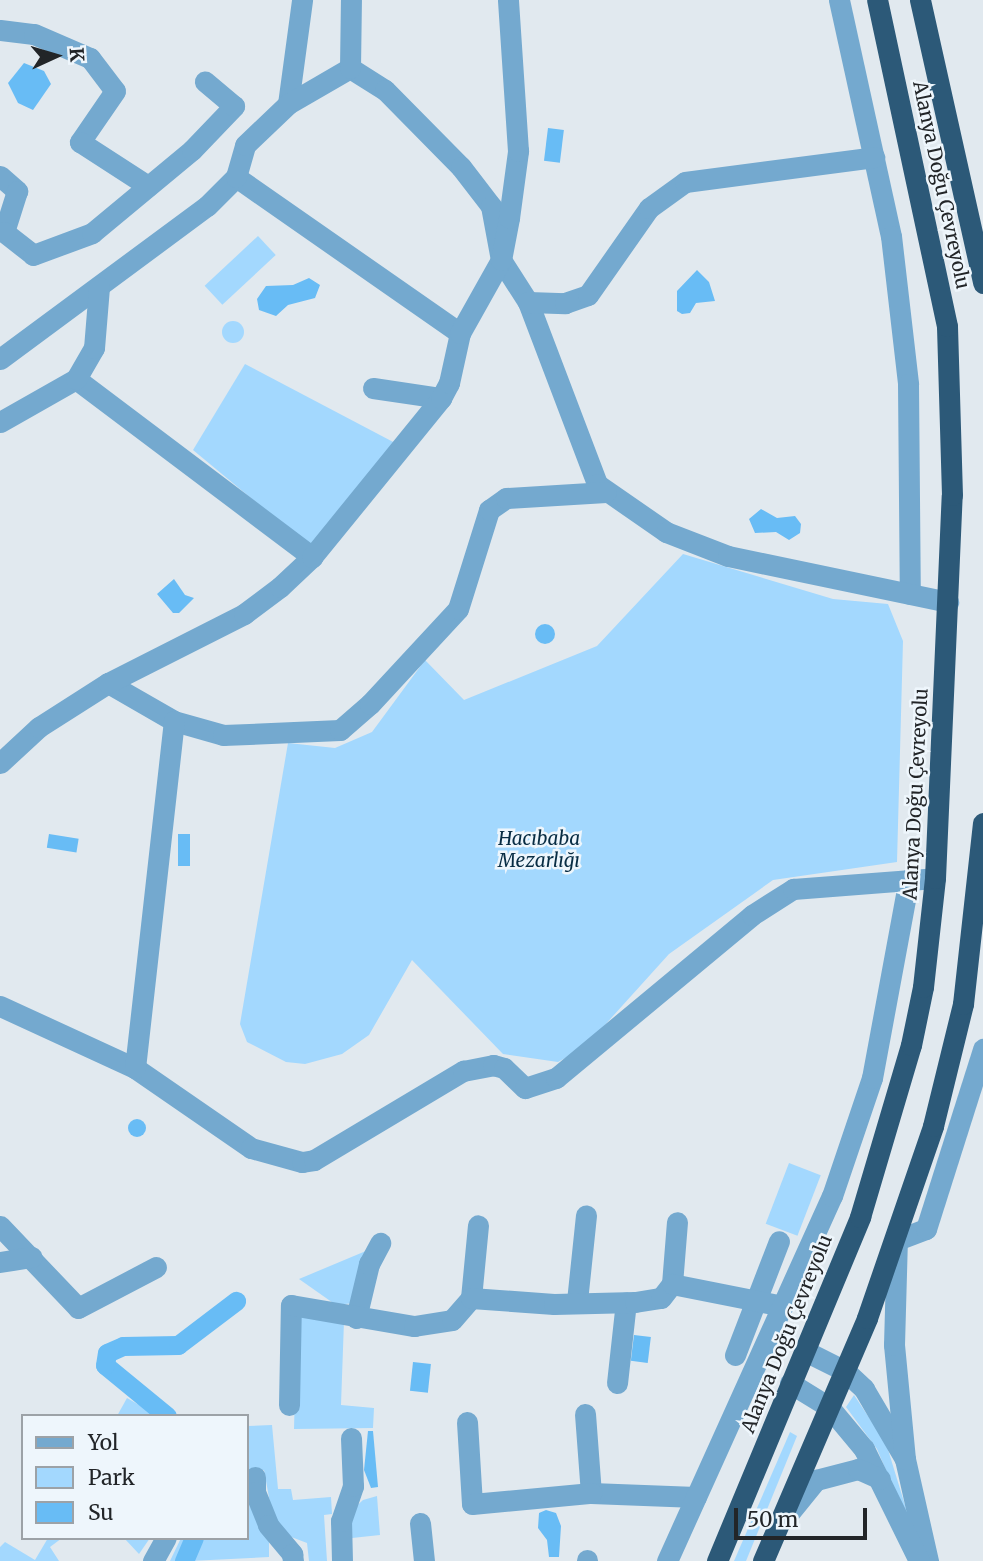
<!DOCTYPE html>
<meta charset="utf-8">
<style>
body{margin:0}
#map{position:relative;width:983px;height:1561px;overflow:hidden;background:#e1e9ef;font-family:Merriweather,serif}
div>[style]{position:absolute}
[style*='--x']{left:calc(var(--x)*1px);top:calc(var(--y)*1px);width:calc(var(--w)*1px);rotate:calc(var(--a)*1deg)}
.green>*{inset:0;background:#a3d8fe;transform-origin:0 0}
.round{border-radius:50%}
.water>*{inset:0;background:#68bcf5;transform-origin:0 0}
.canal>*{height:19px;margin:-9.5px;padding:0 9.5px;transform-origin:9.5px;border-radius:9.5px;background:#68bcf5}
.minor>*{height:21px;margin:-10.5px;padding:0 10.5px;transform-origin:10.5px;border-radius:10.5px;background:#74a9cf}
.highway>*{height:21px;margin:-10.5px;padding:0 10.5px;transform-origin:10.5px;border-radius:10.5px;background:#2c5978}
span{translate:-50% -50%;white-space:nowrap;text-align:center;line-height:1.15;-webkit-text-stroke:5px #eef6fc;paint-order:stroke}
.street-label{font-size:19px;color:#222528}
.park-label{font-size:19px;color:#082d44;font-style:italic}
.legend{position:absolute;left:21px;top:1414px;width:228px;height:126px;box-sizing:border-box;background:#eef6fc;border:2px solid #9ca2a7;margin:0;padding:9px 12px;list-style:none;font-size:21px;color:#222528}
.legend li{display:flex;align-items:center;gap:14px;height:35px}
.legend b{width:35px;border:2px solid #9ca2a7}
.north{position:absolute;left:21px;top:21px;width:70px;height:70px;-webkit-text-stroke:5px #eef6fc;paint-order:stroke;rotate:86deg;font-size:19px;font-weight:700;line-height:28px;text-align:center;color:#222528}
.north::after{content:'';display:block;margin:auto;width:24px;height:32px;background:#222528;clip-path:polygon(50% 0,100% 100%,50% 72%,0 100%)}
.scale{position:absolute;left:734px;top:1508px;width:133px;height:32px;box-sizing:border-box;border:4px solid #222528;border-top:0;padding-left:9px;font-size:21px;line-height:24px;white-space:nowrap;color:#222528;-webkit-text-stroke:5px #eef6fc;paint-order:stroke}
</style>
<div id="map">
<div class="green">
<div style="left:258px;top:236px;width:26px;height:73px;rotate:47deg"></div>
<div class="round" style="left:222px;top:321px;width:22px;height:22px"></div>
<div style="clip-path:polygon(245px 364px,397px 444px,310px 547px,193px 450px)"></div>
<div style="clip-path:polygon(683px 554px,833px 599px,888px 604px,903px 641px,897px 862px,773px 880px,669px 954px,585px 1047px,558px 1062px,503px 1054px,412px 960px,369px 1035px,342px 1054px,305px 1064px,286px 1062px,247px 1042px,240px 1024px,288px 743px,335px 748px,372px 732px,425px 660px,464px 700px,597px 646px)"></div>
<div style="left:789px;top:1163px;width:34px;height:65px;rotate:21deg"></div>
<div style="clip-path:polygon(373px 1248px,354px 1303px,336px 1305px,299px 1279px)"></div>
<div style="clip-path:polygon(297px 1313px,344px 1321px,341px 1405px,374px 1408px,373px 1428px,294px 1429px)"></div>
<div style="clip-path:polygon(854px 1395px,886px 1443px,916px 1541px,877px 1449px,846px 1407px)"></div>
<div style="clip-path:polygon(127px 1398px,158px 1416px,117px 1416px)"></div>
<div style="clip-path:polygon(272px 1425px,278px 1489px,291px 1489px,293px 1500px,331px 1497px,332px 1514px,324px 1515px,327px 1561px,309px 1561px,307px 1543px,286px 1535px,272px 1514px,264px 1470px,250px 1470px,247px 1476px,247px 1426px)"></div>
<div style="clip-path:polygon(790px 1432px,797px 1436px,746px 1561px,734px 1561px)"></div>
<div style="clip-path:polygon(247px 1492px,269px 1541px,269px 1557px,190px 1561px,201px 1538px,247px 1538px)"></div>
<div style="clip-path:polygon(377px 1496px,380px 1535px,352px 1538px,351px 1511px,363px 1500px)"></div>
<div style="clip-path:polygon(48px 1538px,62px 1538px,50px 1547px,59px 1561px,0 1561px,0 1547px,5px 1542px,35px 1560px)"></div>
<div style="clip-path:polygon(124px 1538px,150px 1538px,139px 1554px)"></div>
<div style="clip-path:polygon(181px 1538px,191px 1538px,181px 1561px,170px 1561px)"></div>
</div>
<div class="water">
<div style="clip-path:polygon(24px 63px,44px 71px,51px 84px,33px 110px,18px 103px,8px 83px)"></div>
<div style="left:548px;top:128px;width:16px;height:33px;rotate:7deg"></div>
<div style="clip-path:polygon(697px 270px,709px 282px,715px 301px,696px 303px,690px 313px,682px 314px,677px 311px,677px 291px)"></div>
<div style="clip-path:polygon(309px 278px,320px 285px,315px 298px,288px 305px,276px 316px,259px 310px,257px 299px,266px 286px,293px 285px)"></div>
<div style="clip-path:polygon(761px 509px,777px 518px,795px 516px,801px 524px,800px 533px,789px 540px,776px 532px,755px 533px,749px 519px)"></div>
<div style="clip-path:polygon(174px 579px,185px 595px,194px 598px,179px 613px,173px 613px,157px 594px)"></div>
<div class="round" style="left:535px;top:624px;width:20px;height:20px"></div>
<div style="left:49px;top:834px;width:30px;height:14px;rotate:9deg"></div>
<div style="left:178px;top:834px;width:12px;height:32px"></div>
<div class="round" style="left:128px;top:1119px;width:18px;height:18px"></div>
<div style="left:634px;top:1335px;width:17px;height:26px;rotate:7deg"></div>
<div style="left:413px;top:1362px;width:18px;height:29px;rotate:6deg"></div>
<div style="clip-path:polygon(368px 1431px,373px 1431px,378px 1487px,371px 1488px,364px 1470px)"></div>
<div style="clip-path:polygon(546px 1510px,556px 1513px,561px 1526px,559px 1557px,549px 1557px,547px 1540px,538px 1528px,539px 1513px)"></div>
</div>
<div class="canal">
<div style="--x:167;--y:1416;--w:80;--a:-140.6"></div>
<div style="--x:105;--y:1365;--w:12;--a:-81"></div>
<div style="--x:107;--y:1353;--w:17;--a:-24"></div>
<div style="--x:123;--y:1346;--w:55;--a:-1"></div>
<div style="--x:178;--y:1345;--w:73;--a:-37.2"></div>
<div style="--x:184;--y:1561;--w:25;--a:-67"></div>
</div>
<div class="minor">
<div style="--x:839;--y:0;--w:242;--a:77.6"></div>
<div style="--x:891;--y:236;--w:149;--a:83.4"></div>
<div style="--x:908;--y:384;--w:210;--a:89.5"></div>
<div style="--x:0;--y:30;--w:34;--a:7"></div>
<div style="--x:34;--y:34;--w:61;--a:23.2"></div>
<div style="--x:90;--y:58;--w:41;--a:52.9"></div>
<div style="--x:115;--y:91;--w:62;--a:124.5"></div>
<div style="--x:80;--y:142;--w:81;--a:32.9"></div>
<div style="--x:350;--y:68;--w:41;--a:32.2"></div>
<div style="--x:385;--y:90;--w:108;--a:45.4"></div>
<div style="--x:461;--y:167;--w:49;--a:52.4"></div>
<div style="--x:491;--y:206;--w:55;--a:79.5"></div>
<div style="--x:501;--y:260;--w:50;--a:57.3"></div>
<div style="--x:528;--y:302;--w:195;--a:69.2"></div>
<div style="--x:597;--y:484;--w:84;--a:34.8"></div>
<div style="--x:666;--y:532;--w:66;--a:21.2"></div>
<div style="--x:728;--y:556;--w:225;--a:11.8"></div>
<div style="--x:288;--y:104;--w:105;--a:-82.3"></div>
<div style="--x:0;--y:176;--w:23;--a:41"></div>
<div style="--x:17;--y:191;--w:43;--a:107.6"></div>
<div style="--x:4;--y:232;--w:37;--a:38"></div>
<div style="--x:33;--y:255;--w:63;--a:-20.4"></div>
<div style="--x:92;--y:233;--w:130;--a:-39.7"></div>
<div style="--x:192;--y:150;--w:61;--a:-46.3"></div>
<div style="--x:234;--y:106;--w:38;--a:-140"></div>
<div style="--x:236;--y:177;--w:273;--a:34.9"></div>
<div style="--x:528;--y:302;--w:37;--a:2"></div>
<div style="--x:565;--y:303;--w:24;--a:-19"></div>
<div style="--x:588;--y:295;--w:106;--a:-55"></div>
<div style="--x:649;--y:208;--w:44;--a:-35.8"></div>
<div style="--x:685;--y:182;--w:191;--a:-7.5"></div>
<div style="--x:0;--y:359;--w:257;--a:-36.5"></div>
<div style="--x:207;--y:206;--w:41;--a:-45"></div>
<div style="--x:236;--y:177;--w:33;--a:-74"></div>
<div style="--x:245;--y:145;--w:59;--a:-43.6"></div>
<div style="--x:288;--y:104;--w:72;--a:-30.1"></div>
<div style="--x:350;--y:68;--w:68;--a:-89.2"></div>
<div style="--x:76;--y:379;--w:296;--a:37"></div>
<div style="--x:373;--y:388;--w:69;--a:8.4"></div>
<div style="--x:0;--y:422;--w:87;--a:-29.5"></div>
<div style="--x:76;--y:379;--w:36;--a:-60"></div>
<div style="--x:94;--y:348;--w:61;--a:-85.3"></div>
<div style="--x:108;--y:683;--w:76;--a:29.9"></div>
<div style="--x:174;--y:721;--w:51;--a:15.9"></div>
<div style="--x:223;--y:735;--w:117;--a:-2.4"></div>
<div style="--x:340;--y:730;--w:40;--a:-41"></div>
<div style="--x:370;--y:704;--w:129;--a:-47.2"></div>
<div style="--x:458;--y:609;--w:104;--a:-72.6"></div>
<div style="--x:489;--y:510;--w:21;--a:-35"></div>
<div style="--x:506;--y:498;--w:100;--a:-3.4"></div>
<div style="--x:0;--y:763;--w:53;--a:-42.7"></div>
<div style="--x:39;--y:727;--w:82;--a:-32.5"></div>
<div style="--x:108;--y:683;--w:153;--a:-26.9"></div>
<div style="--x:244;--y:614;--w:45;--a:-36.9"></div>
<div style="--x:280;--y:587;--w:44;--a:-43.2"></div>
<div style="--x:312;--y:557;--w:205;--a:-50.9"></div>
<div style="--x:441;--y:398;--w:17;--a:-62"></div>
<div style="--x:449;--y:383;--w:51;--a:-77.6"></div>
<div style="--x:460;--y:333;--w:84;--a:-60.7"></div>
<div style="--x:501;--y:260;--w:43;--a:-79.2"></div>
<div style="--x:509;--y:218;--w:68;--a:-82.3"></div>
<div style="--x:518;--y:151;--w:151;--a:-93.8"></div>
<div style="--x:0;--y:1006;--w:149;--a:24.7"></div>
<div style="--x:135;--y:1068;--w:141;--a:34.6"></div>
<div style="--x:251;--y:1148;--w:53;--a:15.4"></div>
<div style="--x:302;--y:1162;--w:12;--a:-9"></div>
<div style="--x:314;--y:1160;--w:174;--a:-30.9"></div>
<div style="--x:463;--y:1071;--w:31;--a:-11"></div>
<div style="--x:493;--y:1065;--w:11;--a:15"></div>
<div style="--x:504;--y:1068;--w:29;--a:44"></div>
<div style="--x:525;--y:1088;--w:33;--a:-18"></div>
<div style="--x:556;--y:1078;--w:255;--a:-39.7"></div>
<div style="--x:752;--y:915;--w:49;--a:-32.4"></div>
<div style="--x:793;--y:889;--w:142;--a:-4.4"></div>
<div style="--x:135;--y:1068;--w:349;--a:-83.6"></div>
<div style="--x:0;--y:1226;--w:113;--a:46.4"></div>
<div style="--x:78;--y:1308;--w:88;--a:-27.7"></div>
<div style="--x:0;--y:1262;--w:32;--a:-9"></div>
<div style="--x:672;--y:1284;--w:62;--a:-85.4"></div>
<div style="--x:471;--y:1298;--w:73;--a:-84.5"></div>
<div style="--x:577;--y:1301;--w:86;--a:-84"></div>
<div style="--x:356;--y:1318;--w:56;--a:-76.5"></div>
<div style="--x:369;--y:1264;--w:24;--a:-62"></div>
<div style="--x:805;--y:1351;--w:45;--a:26.6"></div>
<div style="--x:845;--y:1371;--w:26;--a:43"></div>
<div style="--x:864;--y:1389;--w:81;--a:59.6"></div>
<div style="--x:905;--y:1459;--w:105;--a:77.3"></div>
<div style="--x:735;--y:1355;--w:122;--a:-68.9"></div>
<div style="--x:617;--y:1383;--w:81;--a:-83.7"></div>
<div style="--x:790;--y:1383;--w:46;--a:31.6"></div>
<div style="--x:829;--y:1407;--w:55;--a:50.2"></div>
<div style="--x:864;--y:1449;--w:125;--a:63.8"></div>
<div style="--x:289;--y:1405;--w:100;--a:-88.9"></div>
<div style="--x:291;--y:1305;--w:125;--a:9.7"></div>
<div style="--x:414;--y:1326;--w:38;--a:-9"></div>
<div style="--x:452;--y:1320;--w:29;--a:-49"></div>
<div style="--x:471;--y:1298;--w:83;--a:4.1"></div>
<div style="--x:554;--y:1304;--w:81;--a:-1.4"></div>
<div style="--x:635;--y:1302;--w:26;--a:-9"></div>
<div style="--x:661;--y:1298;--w:18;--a:-52"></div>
<div style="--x:672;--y:1284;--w:113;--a:11.2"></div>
<div style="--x:585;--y:1414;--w:79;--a:85.7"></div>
<div style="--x:591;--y:1493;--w:105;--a:2.2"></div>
<div style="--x:467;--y:1422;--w:82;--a:86.5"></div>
<div style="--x:472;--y:1504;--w:120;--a:-5.3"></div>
<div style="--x:905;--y:1459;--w:115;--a:-95.5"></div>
<div style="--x:894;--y:1345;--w:105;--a:-88.4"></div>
<div style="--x:897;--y:1240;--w:31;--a:-21"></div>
<div style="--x:926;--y:1229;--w:189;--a:-72.4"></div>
<div style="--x:255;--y:1477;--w:15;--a:90"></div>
<div style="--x:255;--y:1492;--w:35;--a:68"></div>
<div style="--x:268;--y:1525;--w:38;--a:50"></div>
<div style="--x:292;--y:1554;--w:7;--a:82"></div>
<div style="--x:786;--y:1517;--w:48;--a:-51"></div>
<div style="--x:816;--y:1480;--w:43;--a:-14.7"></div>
<div style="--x:858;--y:1469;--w:24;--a:24"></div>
<div style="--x:420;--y:1523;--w:38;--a:84"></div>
<div style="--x:587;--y:1560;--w:1;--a:90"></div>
<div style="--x:153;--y:1561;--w:26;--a:-61"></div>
<div style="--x:342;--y:1561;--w:40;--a:-91.4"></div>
<div style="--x:341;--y:1521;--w:37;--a:-71"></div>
<div style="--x:353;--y:1486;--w:48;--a:-92.4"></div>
<div style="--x:667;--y:1561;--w:401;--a:-65.7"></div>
<div style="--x:832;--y:1196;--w:125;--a:-71.3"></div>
<div style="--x:872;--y:1078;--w:202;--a:-79.5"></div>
</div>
<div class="highway">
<div style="--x:920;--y:0;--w:290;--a:77.4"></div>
<div style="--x:717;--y:1561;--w:373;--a:-67.4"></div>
<div style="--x:860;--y:1217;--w:179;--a:-73.5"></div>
<div style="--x:911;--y:1045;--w:59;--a:-78.3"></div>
<div style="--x:923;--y:987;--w:110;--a:-83.7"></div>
<div style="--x:935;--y:878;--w:383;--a:-87.5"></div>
<div style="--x:952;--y:495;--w:169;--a:-91.7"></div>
<div style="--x:947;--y:326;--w:333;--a:-102.1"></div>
<div style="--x:763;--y:1561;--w:264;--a:-66.8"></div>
<div style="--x:867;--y:1318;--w:203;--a:-71"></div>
<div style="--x:933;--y:1126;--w:126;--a:-76.2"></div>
<div style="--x:963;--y:1004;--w:182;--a:-83.7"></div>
</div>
<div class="street-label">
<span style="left:941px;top:185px;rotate:78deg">Alanya Doğu Çevreyolu</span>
<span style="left:916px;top:794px;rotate:-87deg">Alanya Doğu Çevreyolu</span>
<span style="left:787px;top:1334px;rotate:-68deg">Alanya Doğu Çevreyolu</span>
</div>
<div class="park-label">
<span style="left:539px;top:850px">Hacıbaba<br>Mezarlığı</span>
</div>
<ul class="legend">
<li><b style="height:9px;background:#74a9cf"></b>Yol</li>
<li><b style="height:19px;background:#a3d8fe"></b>Park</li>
<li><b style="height:19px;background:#68bcf5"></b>Su</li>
</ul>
<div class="north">K</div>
<div class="scale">50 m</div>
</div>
